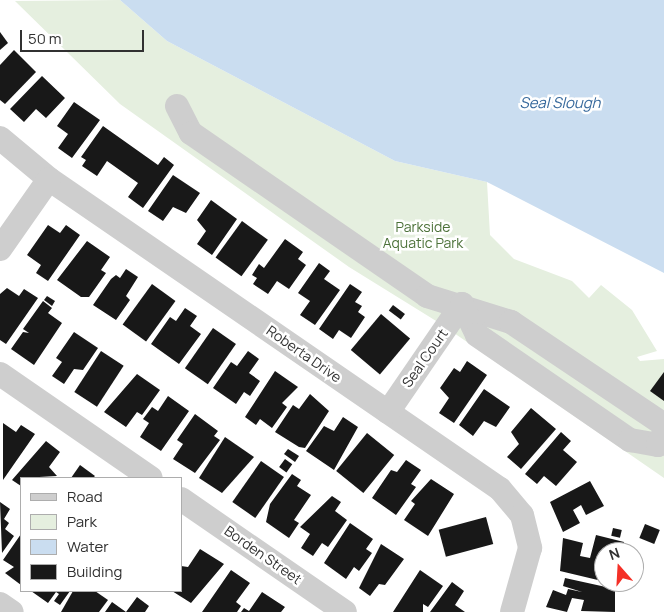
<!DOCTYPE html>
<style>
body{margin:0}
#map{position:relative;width:664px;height:612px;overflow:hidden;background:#fff;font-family:Manrope,sans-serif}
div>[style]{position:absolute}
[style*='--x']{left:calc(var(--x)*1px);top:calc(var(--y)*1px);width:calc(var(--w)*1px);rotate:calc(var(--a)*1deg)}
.green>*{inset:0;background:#e5efdf}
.water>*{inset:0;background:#caddf0}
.building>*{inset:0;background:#181818;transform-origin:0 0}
.minor>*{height:24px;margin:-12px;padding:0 12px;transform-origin:12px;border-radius:12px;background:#cecece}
span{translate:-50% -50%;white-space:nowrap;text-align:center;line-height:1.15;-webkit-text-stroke:5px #fff;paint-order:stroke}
.park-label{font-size:14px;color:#4d723a}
.street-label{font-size:14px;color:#313131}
.water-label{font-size:15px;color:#37699c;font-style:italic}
.legend{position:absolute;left:20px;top:477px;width:162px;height:115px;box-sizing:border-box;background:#fff;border:1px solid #adadad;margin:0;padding:6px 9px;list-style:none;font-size:15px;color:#313131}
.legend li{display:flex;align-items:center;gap:10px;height:25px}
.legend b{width:25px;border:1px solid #adadad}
.north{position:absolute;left:594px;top:542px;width:50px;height:50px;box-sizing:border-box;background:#fff;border:1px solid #adadad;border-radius:50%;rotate:341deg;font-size:14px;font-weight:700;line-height:20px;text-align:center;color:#313131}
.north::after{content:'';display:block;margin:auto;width:18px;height:22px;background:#f43027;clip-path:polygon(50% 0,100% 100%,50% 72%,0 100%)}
.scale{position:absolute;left:20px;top:30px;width:124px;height:22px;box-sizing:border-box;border:2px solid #313131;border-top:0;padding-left:6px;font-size:15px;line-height:18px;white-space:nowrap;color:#313131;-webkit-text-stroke:4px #fff;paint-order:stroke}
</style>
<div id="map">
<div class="green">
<div style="clip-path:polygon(120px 0,167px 41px,395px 161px,487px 182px,490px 235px,514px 259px,572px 281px,589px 298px,601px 285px,632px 310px,657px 351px,637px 357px,640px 361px,664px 359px,664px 478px,441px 324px,349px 267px,120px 104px,15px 1px)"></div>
</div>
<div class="water">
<div style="clip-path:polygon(120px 0,664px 0,664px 273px,487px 182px,395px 161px,167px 41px)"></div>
</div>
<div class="building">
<div style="clip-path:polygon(0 32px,8px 43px,0 50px)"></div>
<div style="clip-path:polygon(14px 50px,36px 72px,5px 104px,0 100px,0 65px)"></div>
<div style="clip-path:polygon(42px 76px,65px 98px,46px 118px,36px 109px,24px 122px,10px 109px)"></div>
<div style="clip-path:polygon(74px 102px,100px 120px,72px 158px,58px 148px,68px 134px,57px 126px)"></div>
<div style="clip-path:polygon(103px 126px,158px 165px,164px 157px,174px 165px,143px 208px,128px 197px,138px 183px,107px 161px,97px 176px,82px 166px,86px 160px,81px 157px)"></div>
<div style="clip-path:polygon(173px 175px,200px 193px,186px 213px,173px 207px,163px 221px,148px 211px)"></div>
<div style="clip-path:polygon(211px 200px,237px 219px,212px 255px,197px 244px,206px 231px,197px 220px)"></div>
<div style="left:242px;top:221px;width:32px;height:45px;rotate:36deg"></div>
<div style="clip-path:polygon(48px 225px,60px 233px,66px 225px,80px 235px,48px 281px,36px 273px,41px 265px,27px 255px)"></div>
<div style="clip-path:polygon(285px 239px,303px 252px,298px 259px,306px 265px,289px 289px,277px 281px,268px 294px,253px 284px,257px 278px,252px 275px,259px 264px,264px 268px)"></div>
<div style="clip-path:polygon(87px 241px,110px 257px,101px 270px,106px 273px,89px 297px,81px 297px,57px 280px)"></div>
<div style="clip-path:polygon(319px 263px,330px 271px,324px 279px,340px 290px,315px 325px,300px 315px,310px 301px,298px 293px)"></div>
<div style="clip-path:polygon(126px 269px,138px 277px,126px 296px,130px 300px,116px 320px,93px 305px,111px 279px,116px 275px,120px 278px)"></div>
<div style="left:152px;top:284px;width:29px;height:50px;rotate:36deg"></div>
<div style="clip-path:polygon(350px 284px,362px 292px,355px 302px,362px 306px,358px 312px,365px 317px,351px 338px,339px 330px,333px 339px,319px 329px)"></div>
<div style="clip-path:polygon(7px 288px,19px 296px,24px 289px,38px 298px,6px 344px,0 340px,0 294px)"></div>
<div style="clip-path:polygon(47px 296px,55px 301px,52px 306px,44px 300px)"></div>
<div style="clip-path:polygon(43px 301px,52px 308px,48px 313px,62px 323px,34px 365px,11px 349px,23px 332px,29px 333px,23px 329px)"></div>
<div style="left:393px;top:305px;width:15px;height:7px;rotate:37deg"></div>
<div style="clip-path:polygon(185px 308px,197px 316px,190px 326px,201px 334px,179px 364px,151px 344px,170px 317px,176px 321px)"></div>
<div style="left:381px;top:314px;width:38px;height:47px;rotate:40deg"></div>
<div style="left:213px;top:328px;width:28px;height:49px;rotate:35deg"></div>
<div style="clip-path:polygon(74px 332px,98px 348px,83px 370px,74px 369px,64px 384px,52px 376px,62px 362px,56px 358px)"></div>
<div style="left:101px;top:351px;width:27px;height:49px;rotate:33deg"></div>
<div style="clip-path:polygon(248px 351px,259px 359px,249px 373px,260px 381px,250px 396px,244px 392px,236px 404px,213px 388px,231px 362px,237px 366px)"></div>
<div style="clip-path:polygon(467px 361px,487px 375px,454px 423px,439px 413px,449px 398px,440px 388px,454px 368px,460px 372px)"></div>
<div style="clip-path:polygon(275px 371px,298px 387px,282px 403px,287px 407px,272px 428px,260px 419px,256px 425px,245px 417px)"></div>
<div style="clip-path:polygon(664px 372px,664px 401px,650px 391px)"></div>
<div style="clip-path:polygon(137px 374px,160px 390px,142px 415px,137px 412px,126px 427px,104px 412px)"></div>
<div style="clip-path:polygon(484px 389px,510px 407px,496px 427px,484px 421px,473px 436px,459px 425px)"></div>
<div style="clip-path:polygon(310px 394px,329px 411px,305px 448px,299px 447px,275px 432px,293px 405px,299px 409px)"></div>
<div style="clip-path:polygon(168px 396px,189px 411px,161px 451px,140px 437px,149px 423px,143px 419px,152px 407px,158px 411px)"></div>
<div style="clip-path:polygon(531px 408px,556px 429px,521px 469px,507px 457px,519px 444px,511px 432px)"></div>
<div style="clip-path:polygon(195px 414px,218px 431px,214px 436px,220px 440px,195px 473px,173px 459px,183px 444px,177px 440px)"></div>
<div style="clip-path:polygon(343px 417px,358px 427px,334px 470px,306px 451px,324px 426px,334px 431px)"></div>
<div style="clip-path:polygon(3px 423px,16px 432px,21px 425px,35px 434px,3px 480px)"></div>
<div style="clip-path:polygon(561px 432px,571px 441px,563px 450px,577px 462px,556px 486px,544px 476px,537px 484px,525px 474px)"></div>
<div style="left:367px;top:433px;width:35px;height:49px;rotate:39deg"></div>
<div style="clip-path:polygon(225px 437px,254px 457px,222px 493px,199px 478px)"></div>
<div style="clip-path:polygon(46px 441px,60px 452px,49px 467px,57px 476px,21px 478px,21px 486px,12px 480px)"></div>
<div style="clip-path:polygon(288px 449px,299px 456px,295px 462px,284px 454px)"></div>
<div style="left:285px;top:459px;width:9px;height:10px;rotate:36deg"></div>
<div style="clip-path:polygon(406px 460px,421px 470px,411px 484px,416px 487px,396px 515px,372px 498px,391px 470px,397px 472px)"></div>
<div style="left:261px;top:461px;width:28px;height:50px;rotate:35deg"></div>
<div style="clip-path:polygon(80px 465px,95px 476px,93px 478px,71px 478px)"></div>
<div style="clip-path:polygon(292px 474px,301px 480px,297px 486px,311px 495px,294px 520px,299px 523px,289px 538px,266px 522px,270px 504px)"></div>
<div style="clip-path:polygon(431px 479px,454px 494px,428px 536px,404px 520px,415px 504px,411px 501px)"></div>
<div style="clip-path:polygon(590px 481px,604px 506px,586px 515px,581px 505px,573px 510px,580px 523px,563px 532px,550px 502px)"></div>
<div style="clip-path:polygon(332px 496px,341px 502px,335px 511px,347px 520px,328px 547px,322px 543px,313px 556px,301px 548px,310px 534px,300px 527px)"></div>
<div style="clip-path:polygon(0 502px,10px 509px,4px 519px,9px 523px,5px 529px,14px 536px,2px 553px)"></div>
<div style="left:486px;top:517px;width:28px;height:49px;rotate:75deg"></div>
<div style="clip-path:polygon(350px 523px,373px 539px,366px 549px,372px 553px,359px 571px,354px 567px,346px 579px,324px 563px)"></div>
<div style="left:645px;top:524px;width:16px;height:15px;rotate:22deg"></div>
<div style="left:613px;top:528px;width:9px;height:8px;rotate:13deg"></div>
<div style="clip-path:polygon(21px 534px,21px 585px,5px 573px,14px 567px,3px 560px)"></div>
<div style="clip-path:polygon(596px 535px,624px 542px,621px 552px,604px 552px,602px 581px,560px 571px,563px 538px,583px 543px,580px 556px,590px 558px)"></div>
<div style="clip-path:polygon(381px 544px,404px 559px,385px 585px,379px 584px,370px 596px,359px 588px)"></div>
<div style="clip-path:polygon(200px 549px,224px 564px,191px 603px,172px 591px,181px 591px,181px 566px,188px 567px)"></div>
<div style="clip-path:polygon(231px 570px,250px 583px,236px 602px,241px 606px,237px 612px,202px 612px)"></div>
<div style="clip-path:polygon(420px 570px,443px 586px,428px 607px,423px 604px,423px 612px,393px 612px)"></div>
<div style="clip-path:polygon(565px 578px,615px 589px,615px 612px,581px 611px,584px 600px,572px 598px,567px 612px,546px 607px,553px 590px,566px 595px,568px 589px,582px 592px,563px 586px)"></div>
<div style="clip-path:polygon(452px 582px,464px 591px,455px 605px,465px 612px,430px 612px)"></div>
<div style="clip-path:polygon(31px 591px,70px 591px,60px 605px,54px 601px,59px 594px,56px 592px,48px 603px)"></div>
<div style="clip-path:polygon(73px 591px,95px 591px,108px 600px,99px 612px,61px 612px)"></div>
<div style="clip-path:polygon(262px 592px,285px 607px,281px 612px,241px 612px,244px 608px,249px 611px)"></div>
<div style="clip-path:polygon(137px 597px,149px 606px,145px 612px,105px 612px,112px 602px,126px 612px)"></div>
</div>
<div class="minor">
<div style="--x:177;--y:106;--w:30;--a:63"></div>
<div style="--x:191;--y:133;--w:287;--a:34.6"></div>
<div style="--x:427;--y:296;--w:88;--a:17.2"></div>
<div style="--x:511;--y:322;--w:184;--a:33.9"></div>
<div style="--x:0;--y:138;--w:64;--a:39.9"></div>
<div style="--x:49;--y:179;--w:547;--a:34.5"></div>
<div style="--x:500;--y:489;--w:34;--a:50"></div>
<div style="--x:522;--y:515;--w:34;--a:76"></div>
<div style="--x:530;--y:548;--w:66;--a:105.7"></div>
<div style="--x:0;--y:249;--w:85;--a:-55"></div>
<div style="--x:0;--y:374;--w:183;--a:34.6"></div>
<div style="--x:388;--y:412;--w:131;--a:-55.6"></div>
<div style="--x:462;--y:304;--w:34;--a:64"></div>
<div style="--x:477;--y:335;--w:186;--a:34.5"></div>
<div style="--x:630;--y:440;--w:28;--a:10"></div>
<div style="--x:658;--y:445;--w:13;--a:-63"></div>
<div style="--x:181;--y:499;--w:199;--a:34.6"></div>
<div style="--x:0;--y:604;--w:14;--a:34"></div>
</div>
<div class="park-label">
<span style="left:423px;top:235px">Parkside<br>Aquatic Park</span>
</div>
<div class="street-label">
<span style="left:304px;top:354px;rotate:35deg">Roberta Drive</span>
<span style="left:425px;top:358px;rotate:-55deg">Seal Court</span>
<span style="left:263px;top:555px;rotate:35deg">Borden Street</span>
</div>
<div class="water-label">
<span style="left:560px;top:103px">Seal Slough</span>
</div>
<ul class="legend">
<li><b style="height:6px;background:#cecece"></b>Road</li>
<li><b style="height:14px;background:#e5efdf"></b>Park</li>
<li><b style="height:14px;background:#caddf0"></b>Water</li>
<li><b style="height:14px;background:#181818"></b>Building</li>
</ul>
<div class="north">N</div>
<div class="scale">50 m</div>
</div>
